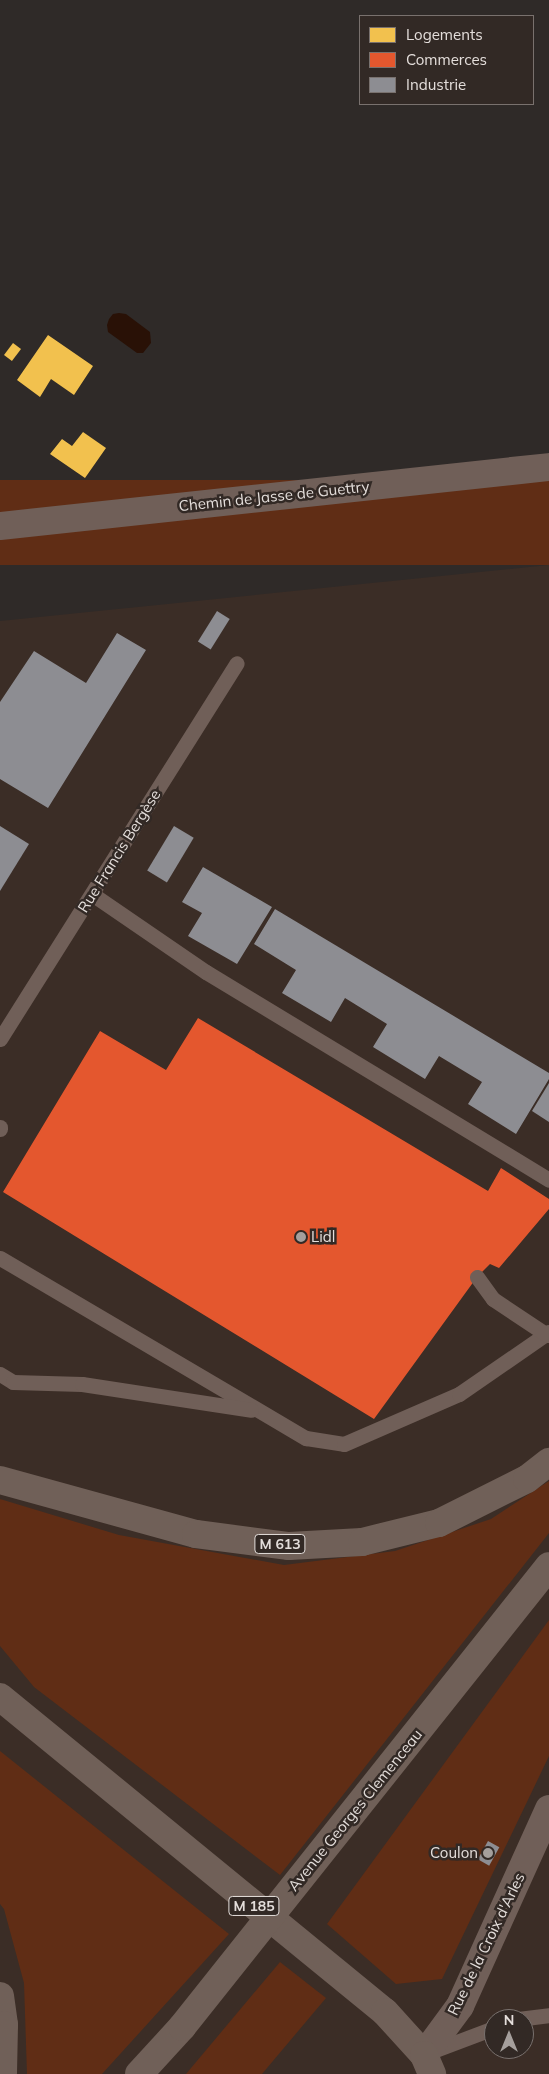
<!DOCTYPE html>
<meta charset="utf-8">
<style>
body{margin:0}
#map{position:relative;width:549px;height:2074px;overflow:hidden;background:#2f2a28;font-family:Mulish,sans-serif}
div>[style]{position:absolute}
[style*='--x']{left:calc(var(--x)*1px);top:calc(var(--y)*1px);width:calc(var(--w)*1px);rotate:calc(var(--a)*1deg)}
.built>*{inset:0;background:#3b2d26}
.green>*{inset:0;background:#602d15;transform-origin:0 0}
.water>*{inset:0;background:#291106}
.homes>*{inset:0;background:#f2c14e;transform-origin:0 0}
.shops>*{inset:0;background:#e4572e}
.industry>*{inset:0;background:#8d8d92;transform-origin:0 0}
.lane>*{height:15px;margin:-7.5px;padding:0 7.5px;transform-origin:7.5px;border-radius:7.5px;background:#705f58}
.street>*{height:28px;margin:-14px;padding:0 14px;transform-origin:14px;border-radius:14px;background:#705f58}
.primary>*{height:28px;margin:-14px;padding:0 14px;transform-origin:14px;border-radius:14px;background:#706058}
.dots>*{width:14px;height:14px;translate:-50% -50%;box-sizing:border-box;border:2px solid #322925;border-radius:50%}
span{translate:-50% -50%;white-space:nowrap;text-align:center;line-height:1.15;-webkit-text-stroke:5px #322925;paint-order:stroke}
.shield-label span{padding:1px 4px;background:#322925;border:1px solid;border-radius:4px;-webkit-text-stroke-width:0}
.shield-label{font-size:14px;color:#e4dedb;font-weight:700}
.street-label{font-size:15px;color:#e4dedb}
.poi-label{font-size:15px;color:#e4dedb}
.left{translate:0 -50%;text-align:left}
.right{translate:-100% -50%;text-align:right}
.legend{position:absolute;left:359px;top:15px;width:175px;height:90px;box-sizing:border-box;background:#322925;border:1px solid #79716e;margin:0;padding:6px 9px;list-style:none;font-size:15px;color:#e4dedb}
.legend li{display:flex;align-items:center;gap:10px;height:25px}
.legend b{width:25px;border:1px solid #79716e}
.north{position:absolute;left:484px;top:2009px;width:50px;height:50px;box-sizing:border-box;background:#322925;border:1px solid #79716e;border-radius:50%;rotate:0deg;font-size:14px;font-weight:700;line-height:20px;text-align:center;color:#e4dedb}
.north::after{content:'';display:block;margin:auto;width:18px;height:22px;background:#a59f9c;clip-path:polygon(50% 0,100% 100%,50% 72%,0 100%)}
</style>
<div id="map">
<div class="built">
<div style="clip-path:polygon(evenodd,549px 565px,549px 2074px,0 2074px,0 621px,549px 565px,494px 2019px,524px 2019px,524px 2049px,494px 2049px,494px 2019px)"></div>
</div>
<div class="green">
<div style="left:549px;top:480px;width:85px;height:552px;rotate:90deg"></div>
<div style="clip-path:polygon(549px 1481px,549px 1533px,280px 1875px,34px 1687px,0 1646px,0 1499px,119px 1535px,284px 1565px,395px 1551px,491px 1519px)"></div>
<div style="clip-path:polygon(549px 1620px,549px 1756px,442px 1979px,396px 1984px,327px 1924px)"></div>
<div style="clip-path:polygon(0 1751px,229px 1934px,102px 2074px,27px 2074px,24px 1983px,4px 1909px,0 1904px)"></div>
<div style="clip-path:polygon(280px 1962px,326px 1998px,262px 2074px,186px 2074px)"></div>
</div>
<div class="water">
<div style="clip-path:polygon(119px 313px,126px 314px,150px 332px,151px 343px,143px 353px,137px 353px,108px 332px,107px 325px,109px 319px,113px 314px)"></div>
</div>
<div class="homes">
<div style="clip-path:polygon(48px 335px,93px 366px,74px 395px,51px 379px,40px 397px,17px 380px)"></div>
<div style="left:13px;top:343px;width:10px;height:15px;rotate:37deg"></div>
<div style="clip-path:polygon(83px 432px,106px 448px,85px 478px,50px 454px,62px 439px,72px 446px)"></div>
</div>
<div class="shops">
<div style="clip-path:polygon(198px 1018px,488px 1191px,501px 1168px,549px 1199px,549px 1209px,499px 1268px,490px 1264px,477px 1277px,374px 1419px,3px 1192px,100px 1031px,166px 1070px)"></div>
</div>
<div class="industry">
<div style="left:217px;top:611px;width:15px;height:36px;rotate:32deg"></div>
<div style="clip-path:polygon(117px 633px,146px 650px,48px 808px,0 779px,0 702px,34px 651px,86px 683px)"></div>
<div style="clip-path:polygon(0 826px,29px 844px,0 891px)"></div>
<div style="left:174px;top:826px;width:23px;height:52px;rotate:31deg"></div>
<div style="clip-path:polygon(203px 867px,272px 907px,237px 964px,188px 936px,202px 913px,182px 902px)"></div>
<div style="clip-path:polygon(275px 909px,549px 1073px,549px 1079px,516px 1134px,468px 1104px,482px 1082px,439px 1056px,425px 1079px,373px 1047px,387px 1024px,345px 998px,331px 1022px,282px 993px,296px 970px,254px 944px)"></div>
<div style="clip-path:polygon(549px 1083px,549px 1122px,532px 1111px)"></div>
<div style="left:488px;top:1841px;width:13px;height:21px;rotate:29deg"></div>
</div>
<div class="lane">
<div style="--x:92;--y:894;--w:138;--a:34.4"></div>
<div style="--x:206;--y:972;--w:401;--a:31.2"></div>
<div style="--x:0;--y:1039;--w:444;--a:-57.8"></div>
<div style="--x:0;--y:1127;--w:2;--a:90"></div>
<div style="--x:0;--y:1258;--w:355;--a:30.5"></div>
<div style="--x:306;--y:1438;--w:38;--a:9"></div>
<div style="--x:344;--y:1444;--w:125;--a:-23.5"></div>
<div style="--x:459;--y:1394;--w:109;--a:-34.6"></div>
<div style="--x:477;--y:1277;--w:27;--a:54"></div>
<div style="--x:493;--y:1299;--w:65;--a:33.7"></div>
<div style="--x:0;--y:1374;--w:15;--a:32"></div>
<div style="--x:13;--y:1382;--w:69;--a:1.7"></div>
<div style="--x:82;--y:1384;--w:171;--a:8.7"></div>
<div style="--x:518;--y:2019;--w:31;--a:-7"></div>
<div style="--x:430;--y:2052;--w:68;--a:-20.6"></div>
</div>
<div class="street">
<div style="--x:0;--y:526;--w:552;--a:-6.13"></div>
<div style="--x:424;--y:2055;--w:61;--a:-53.7"></div>
<div style="--x:460;--y:2006;--w:216;--a:-65.7"></div>
</div>
<div class="primary">
<div style="--x:0;--y:1480;--w:203;--a:15.4"></div>
<div style="--x:196;--y:1534;--w:94;--a:7.4"></div>
<div style="--x:289;--y:1546;--w:73;--a:-3.1"></div>
<div style="--x:362;--y:1542;--w:79;--a:-13.9"></div>
<div style="--x:439;--y:1523;--w:98;--a:-26.6"></div>
<div style="--x:527;--y:1479;--w:28;--a:-38"></div>
<div style="--x:0;--y:1697;--w:497;--a:39.3"></div>
<div style="--x:385;--y:2012;--w:58;--a:47.8"></div>
<div style="--x:424;--y:2055;--w:21;--a:67"></div>
<div style="--x:0;--y:1996;--w:29;--a:82"></div>
<div style="--x:4;--y:2025;--w:49;--a:91.2"></div>
<div style="--x:139;--y:2074;--w:64;--a:-47.5"></div>
<div style="--x:182;--y:2027;--w:589;--a:-51.48"></div>
</div>
<div class="dots">
<div style="left:301px;top:1237px;background:#a59f9c"></div>
<div style="left:488px;top:1853px;background:#a59f9c"></div>
</div>
<div class="shield-label">
<span style="left:280px;top:1544px">M 613</span>
<span style="left:254px;top:1906px">M 185</span>
</div>
<div class="street-label">
<span style="left:274px;top:496px;rotate:-6deg">Chemin de Jasse de Guettry</span>
<span style="left:119px;top:851px;rotate:-58deg">Rue Francis Bergèse</span>
<span style="left:355px;top:1810px;rotate:-51deg">Avenue Georges Clemenceau</span>
<span style="left:486px;top:1944px;rotate:-64deg">Rue de la Croix d'Arles</span>
</div>
<div class="poi-label">
<span class="left" style="left:311px;top:1237px">Lidl</span>
<span class="right" style="left:478px;top:1853px">Coulon</span>
</div>
<ul class="legend">
<li><b style="height:14px;background:#f2c14e"></b>Logements</li>
<li><b style="height:14px;background:#e4572e"></b>Commerces</li>
<li><b style="height:14px;background:#8d8d92"></b>Industrie</li>
</ul>
<div class="north">N</div>
</div>
